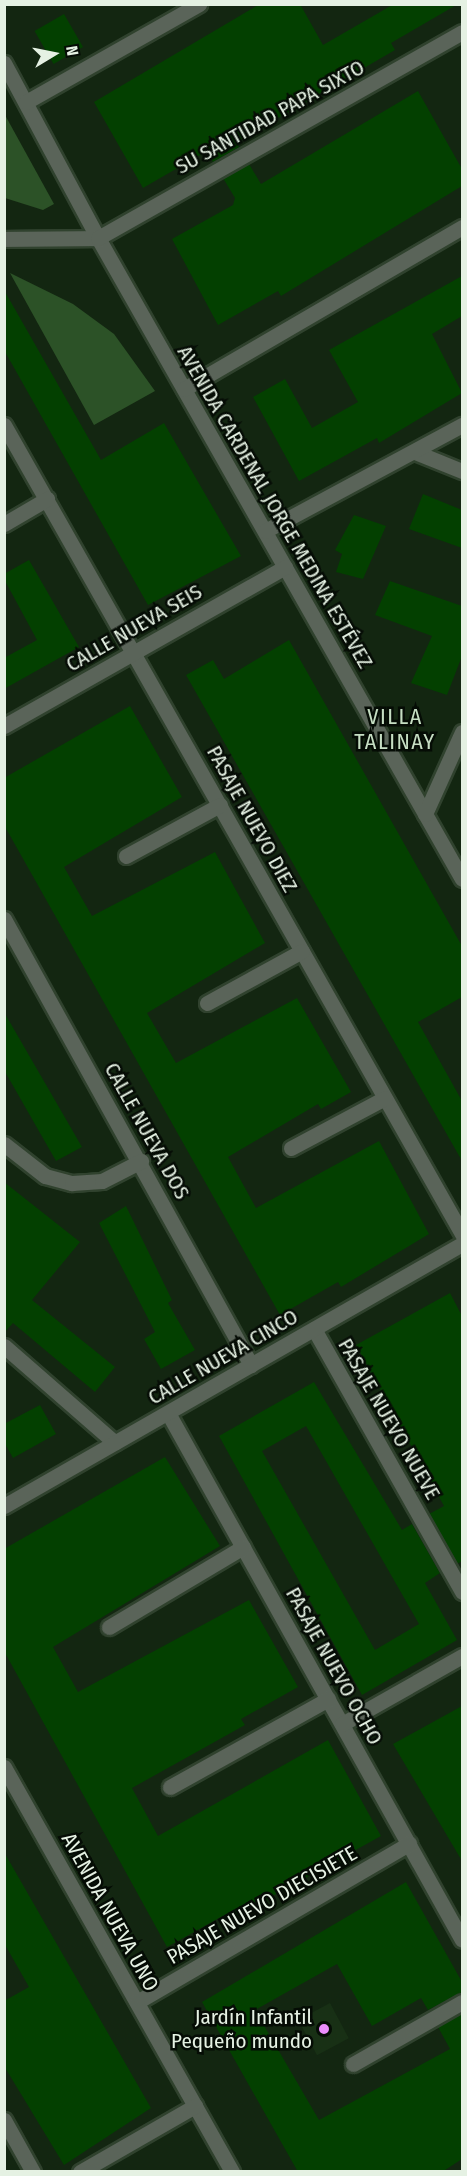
<!DOCTYPE html>
<meta charset="utf-8">
<style>
body{margin:0}
#map{position:relative;width:467px;height:2176px;overflow:hidden;background:#132611;font-family:"Fira Sans Condensed",sans-serif}
div>[style]{position:absolute}
[style*='--x']{left:calc(var(--x)*1px);top:calc(var(--y)*1px);width:calc(var(--w)*1px);rotate:calc(var(--a)*1deg)}
.built>*{inset:0;background:#183015;transform-origin:0 0}
.green>*{inset:0;background:#2c5227}
.building>*{inset:0;background:#034000;transform-origin:0 0}
.roads{filter:drop-shadow(2px 0 #30422e) drop-shadow(-2px 0 #30422e) drop-shadow(0 2px #30422e) drop-shadow(0 -2px #30422e)}
.minor>*{height:15px;margin:-7.5px;padding:0 7.5px;transform-origin:7.5px;border-radius:7.5px;background:#5a6459}
.dots>*{width:16px;height:16px;translate:-50% -50%;box-sizing:border-box;border:3px solid #050c05;border-radius:50%}
span{translate:-50% -50%;white-space:nowrap;text-align:center;line-height:1.15;-webkit-text-stroke:5px #050c05;paint-order:stroke}
.street-label{font-size:21px;color:#e5f1e3}
.poi-label{font-size:21px;color:#e5f1e3}
.right{translate:-100% -50%;text-align:right}
.neighbourhood-label{font-size:22px;color:#c6dec3;letter-spacing:1.5px}
.frame{position:absolute;inset:0;border:6px solid #e5f1e3;pointer-events:none}
.north{position:absolute;left:24px;top:24px;width:60px;height:60px;-webkit-text-stroke:4px #050c05;paint-order:stroke;rotate:80deg;font-size:16px;font-weight:700;line-height:24px;text-align:center;color:#e5f1e3}
.north::after{content:'';display:block;margin:auto;width:21px;height:27px;background:#e5f1e3;clip-path:polygon(50% 0,100% 100%,50% 72%,0 100%)}
</style>
<div id="map">
<div class="built">
<div style="left:330px;top:2003px;width:40px;height:36px;rotate:62deg"></div>
</div>
<div class="green">
<div style="clip-path:polygon(5px 115px,54px 204px,43px 210px,5px 198px)"></div>
<div style="clip-path:polygon(10px 273px,73px 304px,114px 334px,155px 391px,94px 425px)"></div>
</div>
<div class="building">
<div style="clip-path:polygon(260px 4px,300px 4px,323px 45px,394px 4px,458px 4px,391px 43px,395px 50px,237px 142px,239px 147px,213px 162px,207px 151px,143px 188px,94px 102px)"></div>
<div style="left:64px;top:14px;width:38px;height:34px;rotate:60deg"></div>
<div style="clip-path:polygon(418px 91px,462px 169px,462px 186px,281px 296px,278px 291px,218px 325px,172px 239px,233px 205px,235px 198px,223px 178px,249px 164px,261px 184px)"></div>
<div style="clip-path:polygon(462px 276px,462px 316px,432px 334px,462px 393px,379px 443px,377px 438px,299px 481px,253px 397px,285px 379px,312px 428px,358px 402px,329px 350px)"></div>
<div style="clip-path:polygon(4px 290px,101px 460px,164px 423px,241px 556px,148px 605px,4px 350px)"></div>
<div style="clip-path:polygon(423px 494px,462px 510px,462px 548px,409px 529px)"></div>
<div style="clip-path:polygon(354px 515px,386px 526px,363px 579px,336px 572px,342px 554px,335px 550px)"></div>
<div style="clip-path:polygon(29px 560px,79px 647px,4px 689px,4px 658px,37px 640px,4px 579px,4px 574px)"></div>
<div style="clip-path:polygon(390px 581px,462px 606px,462px 656px,447px 695px,411px 683px,432px 636px,375px 615px)"></div>
<div style="clip-path:polygon(289px 640px,462px 946px,462px 997px,418px 1022px,462px 1101px,462px 1161px,186px 675px,213px 660px,224px 679px)"></div>
<div style="clip-path:polygon(130px 706px,182px 797px,64px 867px,92px 916px,215px 852px,265px 943px,147px 1013px,176px 1063px,297px 998px,351px 1092px,321px 1109px,318px 1104px,228px 1157px,256px 1208px,379px 1141px,429px 1234px,341px 1287px,338px 1282px,280px 1315px,4px 825px,4px 778px)"></div>
<div style="clip-path:polygon(4px 1012px,82px 1147px,56px 1161px,4px 1070px)"></div>
<div style="clip-path:polygon(4px 1182px,80px 1242px,32px 1300px,115px 1367px,95px 1392px,13px 1323px,4px 1333px)"></div>
<div style="clip-path:polygon(126px 1206px,172px 1300px,168px 1303px,195px 1350px,161px 1369px,144px 1339px,155px 1332px,99px 1223px)"></div>
<div style="clip-path:polygon(450px 1293px,462px 1316px,462px 1561px,457px 1564px,429px 1514px,444px 1506px,356px 1345px)"></div>
<div style="clip-path:polygon(evenodd,314px 1382px,402px 1530px,412px 1524px,440px 1573px,425px 1583px,457px 1640px,362px 1695px,219px 1436px,314px 1382px,306px 1426px,419px 1624px,375px 1650px,262px 1451px,306px 1426px)"></div>
<div style="clip-path:polygon(40px 1405px,56px 1434px,13px 1458px,4px 1442px,4px 1424px)"></div>
<div style="clip-path:polygon(165px 1457px,220px 1546px,53px 1647px,78px 1692px,249px 1600px,298px 1687px,241px 1719px,245px 1725px,132px 1788px,158px 1836px,328px 1740px,381px 1836px,231px 1919px,228px 1913px,167px 1947px,4px 1651px,4px 1549px)"></div>
<div style="clip-path:polygon(462px 1706px,462px 1861px,393px 1744px)"></div>
<div style="clip-path:polygon(4px 1852px,151px 2108px,64px 2165px,4px 2066px,4px 2001px,29px 1987px,4px 1943px)"></div>
<div style="clip-path:polygon(406px 1882px,462px 1982px,462px 1992px,428px 2010px,421px 1998px,372px 2026px,337px 1964px,255px 2010px,319px 2120px,450px 2049px,438px 2027px,462px 2013px,462px 2159px,442px 2172px,298px 2172px,202px 2002px)"></div>
</div>
<div class="roads">
<div class="minor">
<div style="--x:4;--y:63;--w:199;--a:61.8"></div>
<div style="--x:98;--y:238;--w:737;--a:60.41"></div>
<div style="--x:26;--y:102;--w:199;--a:-29.5"></div>
<div style="--x:4;--y:239;--w:94;--a:-0.6"></div>
<div style="--x:98;--y:238;--w:418;--a:-29.5"></div>
<div style="--x:184;--y:389;--w:322;--a:-30.2"></div>
<div style="--x:4;--y:425;--w:930;--a:60.48"></div>
<div style="--x:415;--y:452;--w:51;--a:22"></div>
<div style="--x:4;--y:524;--w:50;--a:-30.2"></div>
<div style="--x:265;--y:531;--w:224;--a:-28.3"></div>
<div style="--x:4;--y:726;--w:323;--a:-29.5"></div>
<div style="--x:425;--y:814;--w:90;--a:-65.7"></div>
<div style="--x:126;--y:856;--w:107;--a:-28.5"></div>
<div style="--x:4;--y:919;--w:510;--a:61.02"></div>
<div style="--x:207;--y:1003;--w:108;--a:-28.7"></div>
<div style="--x:4;--y:1144;--w:52;--a:38"></div>
<div style="--x:45;--y:1176;--w:28;--a:15"></div>
<div style="--x:72;--y:1183;--w:30;--a:-4"></div>
<div style="--x:102;--y:1181;--w:44;--a:-27.1"></div>
<div style="--x:291;--y:1148;--w:106;--a:-28"></div>
<div style="--x:314;--y:1329;--w:302;--a:60.6"></div>
<div style="--x:4;--y:1346;--w:147;--a:41.1"></div>
<div style="--x:168;--y:1413;--w:603;--a:60.84"></div>
<div style="--x:4;--y:1506;--w:528;--a:-29.77"></div>
<div style="--x:109;--y:1627;--w:156;--a:-30.8"></div>
<div style="--x:342;--y:1724;--w:138;--a:-29.5"></div>
<div style="--x:4;--y:1767;--w:465;--a:60.6"></div>
<div style="--x:170;--y:1787;--w:181;--a:-29.1"></div>
<div style="--x:137;--y:2002;--w:315;--a:-30.2"></div>
<div style="--x:353;--y:2064;--w:125;--a:-29.6"></div>
<div style="--x:4;--y:2120;--w:60;--a:60.9"></div>
<div style="--x:80;--y:2172;--w:133;--a:-29.9"></div>
</div>
</div>
<div class="dots">
<div style="left:324px;top:2029px;background:#eb8dfc"></div>
</div>
<div class="street-label">
<span style="left:270px;top:117px;rotate:-29deg">SU SANTIDAD PAPA SIXTO</span>
<span style="left:275px;top:507px;rotate:60deg">AVENIDA CARDENAL JORGE MEDINA ESTÉVEZ</span>
<span style="left:134px;top:628px;rotate:-30deg">CALLE NUEVA SEIS</span>
<span style="left:252px;top:819px;rotate:61deg">PASAJE NUEVO DIEZ</span>
<span style="left:147px;top:1131px;rotate:61deg">CALLE NUEVA DOS</span>
<span style="left:223px;top:1357px;rotate:-30deg">CALLE NUEVA CINCO</span>
<span style="left:389px;top:1419px;rotate:60deg">PASAJE NUEVO NUEVE</span>
<span style="left:334px;top:1666px;rotate:61deg">PASAJE NUEVO OCHO</span>
<span style="left:262px;top:1905px;rotate:-30deg">PASAJE NUEVO DIECISIETE</span>
<span style="left:110px;top:1912px;rotate:61deg">AVENIDA NUEVA UNO</span>
</div>
<div class="poi-label">
<span class="right" style="left:312px;top:2029px">Jardín Infantil<br>Pequeño mundo</span>
</div>
<div class="neighbourhood-label">
<span style="left:395px;top:729px">VILLA<br>TALINAY</span>
</div>
<div class="frame"></div>
<div class="north">N</div>
</div>
